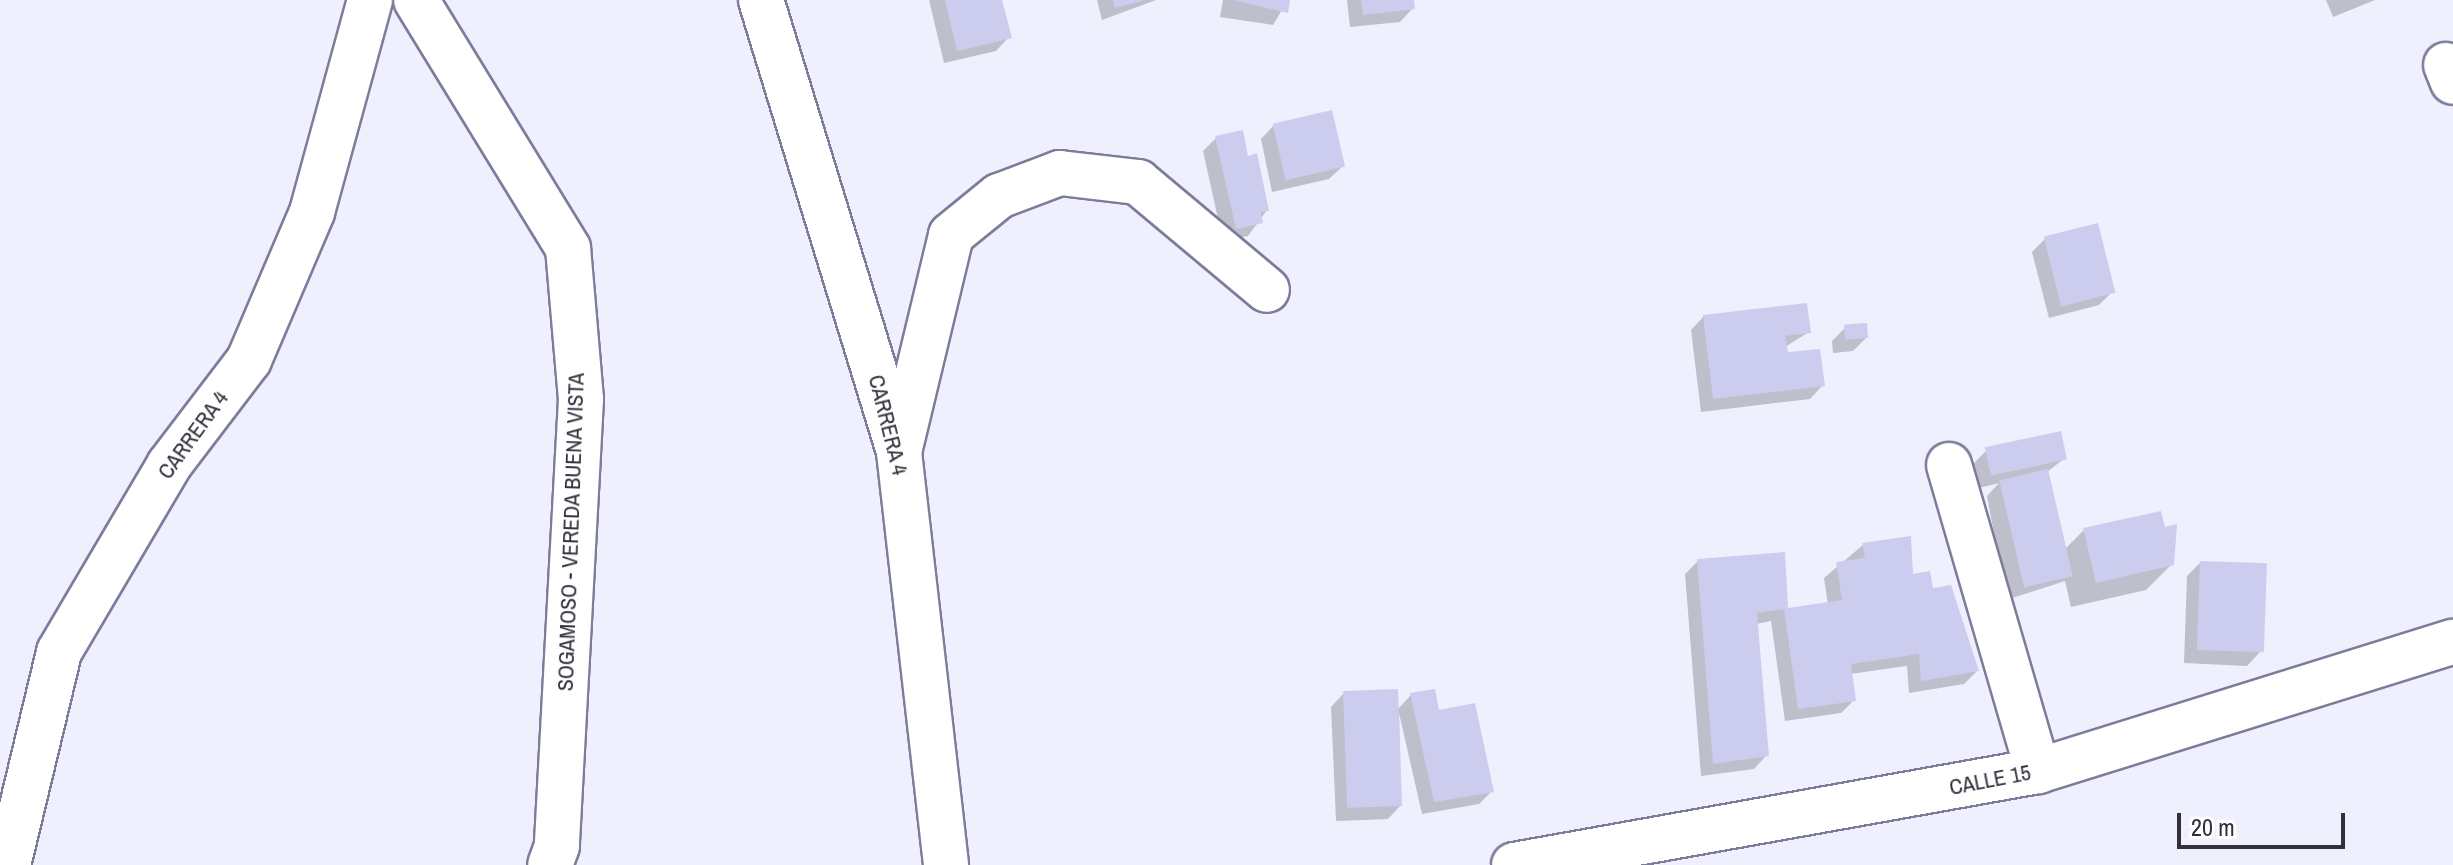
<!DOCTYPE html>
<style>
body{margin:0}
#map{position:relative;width:2453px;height:865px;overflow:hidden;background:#efeffe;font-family:"Archivo Narrow",sans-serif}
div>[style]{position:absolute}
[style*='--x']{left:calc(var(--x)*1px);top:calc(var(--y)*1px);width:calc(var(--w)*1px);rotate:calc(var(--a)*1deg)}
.shadow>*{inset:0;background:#0003}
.building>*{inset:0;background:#ccccef;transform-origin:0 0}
.roads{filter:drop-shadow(2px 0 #7c7c9b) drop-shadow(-2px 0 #7c7c9b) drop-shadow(0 2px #7c7c9b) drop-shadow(0 -2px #7c7c9b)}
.minor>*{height:44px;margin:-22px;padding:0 22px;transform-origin:22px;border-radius:22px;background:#fff}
span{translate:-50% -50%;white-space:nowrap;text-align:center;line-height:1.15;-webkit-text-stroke:7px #fefefe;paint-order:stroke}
.street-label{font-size:22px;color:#30303d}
.scale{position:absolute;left:2177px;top:813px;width:168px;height:36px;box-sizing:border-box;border:4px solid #30303d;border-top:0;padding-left:10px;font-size:24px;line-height:28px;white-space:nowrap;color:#30303d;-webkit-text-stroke:6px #fefefe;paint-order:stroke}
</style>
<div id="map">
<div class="shadow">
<div style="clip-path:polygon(929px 0,1000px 0,1009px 37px,996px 51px,944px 63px)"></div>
<div style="clip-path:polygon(1097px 0,1156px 0,1102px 20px)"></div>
<div style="clip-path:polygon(1223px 0,1288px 0,1273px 25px,1220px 17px)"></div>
<div style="clip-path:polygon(1347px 0,1412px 0,1413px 8px,1400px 22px,1350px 27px)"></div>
<div style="clip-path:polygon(2326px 0,2375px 0,2333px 17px)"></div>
<div style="clip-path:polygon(1274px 125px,1343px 166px,1329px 179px,1272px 192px,1261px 139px)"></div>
<div style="clip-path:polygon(1216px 138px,1247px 158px,1267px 210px,1248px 236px,1223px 241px,1203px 151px)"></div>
<div style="clip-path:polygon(2045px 239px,2112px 292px,2099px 305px,2049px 318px,2032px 252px)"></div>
<div style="clip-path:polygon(1704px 316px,1809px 332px,1785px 347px,1786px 355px,1823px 385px,1810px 399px,1701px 412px,1691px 330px)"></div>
<div style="clip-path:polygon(1845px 328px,1866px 338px,1853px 351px,1833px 353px,1832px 341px)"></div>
<div style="clip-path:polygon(1986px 451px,2065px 458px,2047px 472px,2065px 549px,2084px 530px,2172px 564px,2146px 590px,2071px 607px,2065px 581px,2006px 600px,1987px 496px,1999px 483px,1979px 488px,1973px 464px)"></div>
<div style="clip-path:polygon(1863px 545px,1932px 590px,1977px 671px,1964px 684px,1909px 693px,1907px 666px,1850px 674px,1854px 700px,1841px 713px,1785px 721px,1771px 621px,1756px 624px,1767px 755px,1754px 769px,1701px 776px,1685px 574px,1698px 561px,1783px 554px,1787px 611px,1828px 605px,1824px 578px)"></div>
<div style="clip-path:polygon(2200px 563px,2260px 652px,2247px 666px,2184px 663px,2187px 576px)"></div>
<div style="clip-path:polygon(1344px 693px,1397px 710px,1411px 695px,1438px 712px,1492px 791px,1479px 804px,1422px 814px,1399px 713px,1401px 805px,1388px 819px,1336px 821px,1331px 707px)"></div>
</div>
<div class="building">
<div style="clip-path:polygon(945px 0,1002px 0,1012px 38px,957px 51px)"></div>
<div style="clip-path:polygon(1113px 0,1142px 0,1142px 1px,1115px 8px)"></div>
<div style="clip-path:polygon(1233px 0,1290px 0,1288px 13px)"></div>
<div style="clip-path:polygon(1361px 0,1414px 0,1415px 9px,1363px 15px)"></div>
<div style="left:1332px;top:110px;width:58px;height:61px;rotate:77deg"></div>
<div style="clip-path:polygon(1243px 130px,1248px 156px,1257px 153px,1269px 211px,1261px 212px,1263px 223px,1236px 229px,1215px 136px)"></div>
<div style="left:2098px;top:223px;width:72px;height:56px;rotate:76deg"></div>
<div style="clip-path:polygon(1807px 303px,1811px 333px,1785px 336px,1788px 352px,1820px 349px,1825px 386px,1713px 399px,1703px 315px)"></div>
<div style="left:1867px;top:323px;width:15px;height:23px;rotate:86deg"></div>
<div style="left:2061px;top:431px;width:29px;height:78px;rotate:78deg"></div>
<div style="left:2048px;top:469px;width:110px;height:50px;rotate:77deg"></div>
<div style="clip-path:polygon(2161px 511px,2165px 527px,2177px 524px,2174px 565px,2096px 583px,2083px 528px)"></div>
<div style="clip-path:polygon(1911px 536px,1913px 574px,1930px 571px,1933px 588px,1951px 585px,1979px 671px,1921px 681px,1919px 654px,1851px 664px,1856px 701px,1798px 709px,1784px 609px,1757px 613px,1769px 756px,1713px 764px,1697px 559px,1785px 552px,1788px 608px,1842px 600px,1836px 562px,1865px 558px,1862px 543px)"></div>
<div style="left:2200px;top:561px;width:67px;height:89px;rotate:2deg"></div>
<div style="left:1398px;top:689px;width:117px;height:55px;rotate:88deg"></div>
<div style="clip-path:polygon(1435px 689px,1439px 710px,1475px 703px,1494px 792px,1434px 802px,1410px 693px)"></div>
</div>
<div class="roads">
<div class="minor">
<div style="--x:416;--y:0;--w:291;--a:58.5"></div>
<div style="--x:568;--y:248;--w:152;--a:85.1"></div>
<div style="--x:581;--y:399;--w:448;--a:93.1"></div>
<div style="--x:557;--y:846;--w:20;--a:110"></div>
<div style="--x:761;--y:0;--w:473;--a:73"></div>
<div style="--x:899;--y:452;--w:416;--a:83.5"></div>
<div style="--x:2446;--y:65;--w:18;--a:68"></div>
<div style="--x:899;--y:452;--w:223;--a:-76.5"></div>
<div style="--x:951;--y:235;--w:62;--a:-39.1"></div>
<div style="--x:999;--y:196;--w:65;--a:-20.7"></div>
<div style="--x:1060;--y:173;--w:79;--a:6.6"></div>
<div style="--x:1138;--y:182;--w:168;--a:39.9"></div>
<div style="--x:1949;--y:465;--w:319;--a:73.8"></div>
<div style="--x:8;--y:865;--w:219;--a:-76.5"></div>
<div style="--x:59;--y:652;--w:217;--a:-59.5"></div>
<div style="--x:169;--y:465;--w:132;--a:-52.7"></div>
<div style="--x:249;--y:360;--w:161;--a:-66.9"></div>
<div style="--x:312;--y:212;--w:220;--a:-74.7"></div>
<div style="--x:1514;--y:865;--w:532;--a:-10.17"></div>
<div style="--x:2038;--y:771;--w:435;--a:-17.3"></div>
</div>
</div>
<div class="street-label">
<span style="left:888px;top:425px;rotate:76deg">CARRERA 4</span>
<span style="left:193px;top:435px;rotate:-54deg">CARRERA 4</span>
<span style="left:571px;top:532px;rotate:-88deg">SOGAMOSO - VEREDA BUENA VISTA</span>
<span style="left:1990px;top:780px;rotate:-11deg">CALLE 15</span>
</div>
<div class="scale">20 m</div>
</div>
